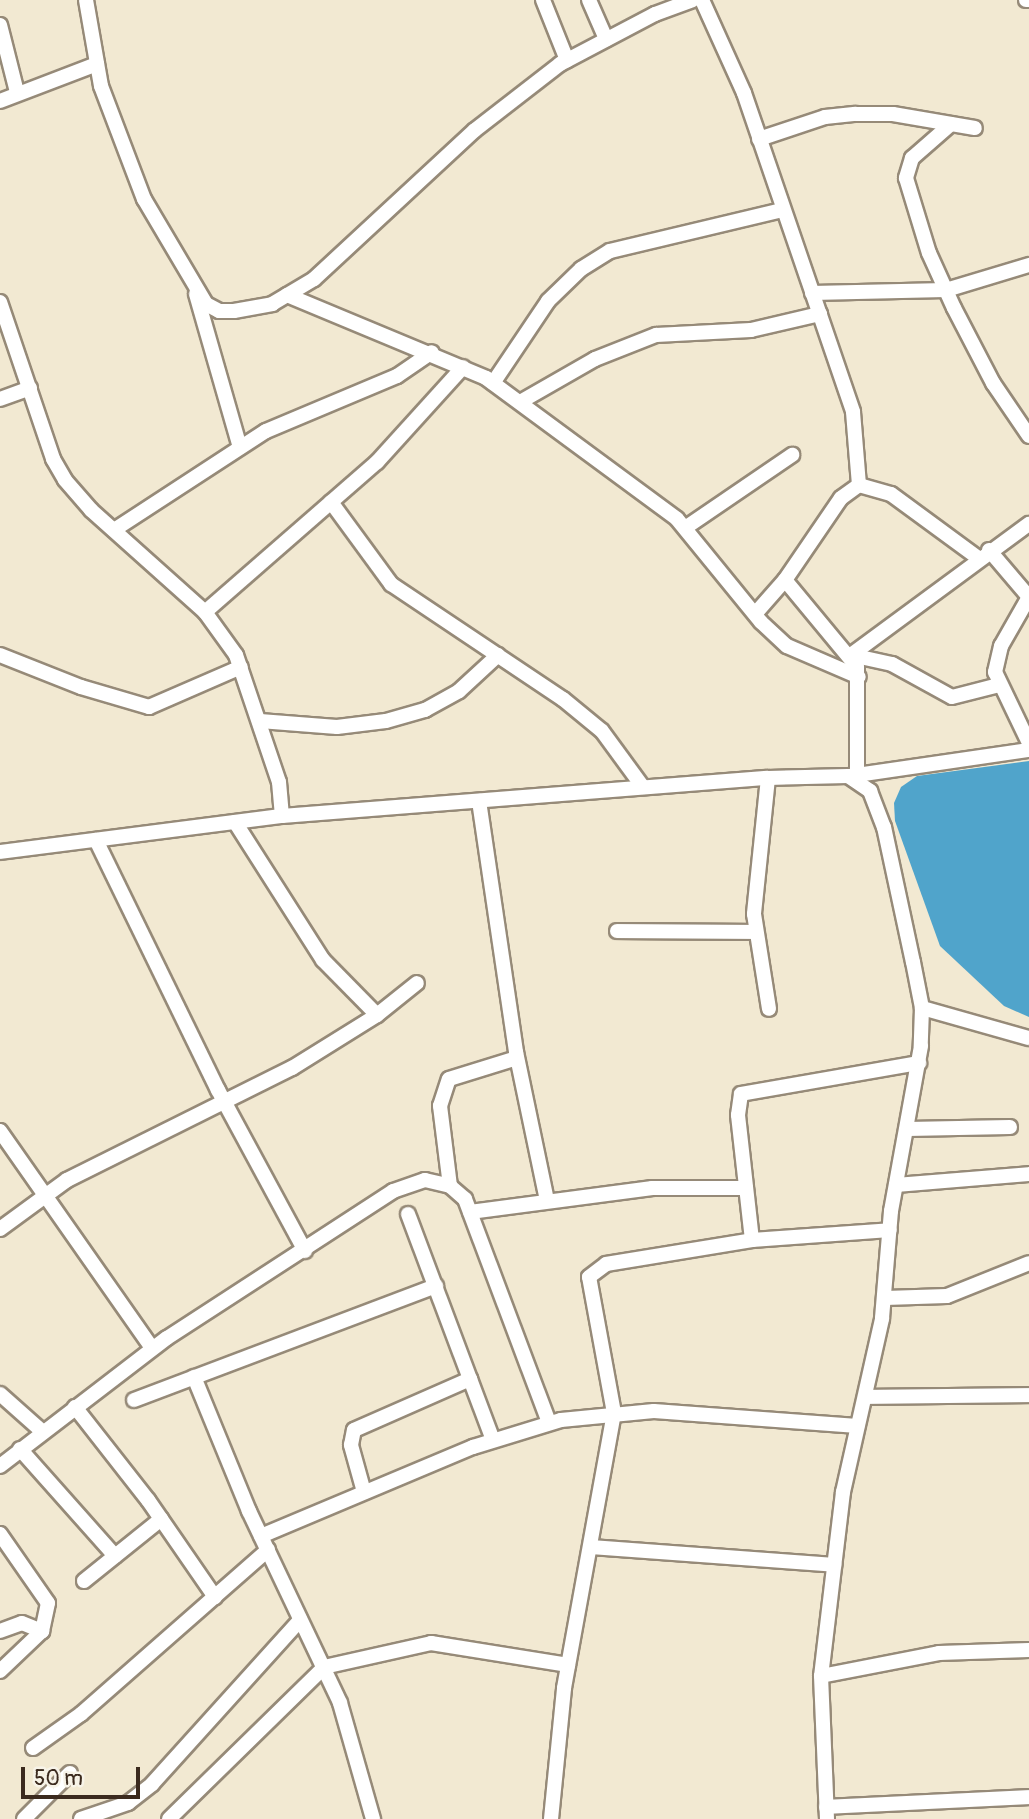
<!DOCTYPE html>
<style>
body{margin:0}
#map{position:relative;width:1029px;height:1819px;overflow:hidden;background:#f2e9d2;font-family:Pangolin,sans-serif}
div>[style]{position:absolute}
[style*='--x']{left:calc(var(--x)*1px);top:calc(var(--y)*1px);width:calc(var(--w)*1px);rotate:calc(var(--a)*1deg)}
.water>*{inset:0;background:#50a4cb}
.roads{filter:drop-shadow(2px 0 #968a78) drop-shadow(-2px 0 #968a78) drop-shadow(0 2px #968a78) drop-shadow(0 -2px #968a78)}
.street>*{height:14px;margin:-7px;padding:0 7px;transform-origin:7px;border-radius:7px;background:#fff}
span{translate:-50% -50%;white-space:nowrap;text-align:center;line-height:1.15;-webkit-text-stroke:5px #f7f3e8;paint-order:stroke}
.scale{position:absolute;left:21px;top:1767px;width:119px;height:32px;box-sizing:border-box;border:4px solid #3b2a1e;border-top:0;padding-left:9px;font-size:21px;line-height:24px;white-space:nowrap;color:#3b2a1e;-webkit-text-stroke:5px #f7f3e8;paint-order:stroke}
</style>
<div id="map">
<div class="water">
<div style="clip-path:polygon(1029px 761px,1029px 1017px,1004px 1006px,940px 946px,895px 821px,894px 803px,901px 787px,917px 776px)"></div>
</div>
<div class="roads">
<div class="street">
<div style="--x:86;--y:0;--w:87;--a:80.1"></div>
<div style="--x:101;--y:86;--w:121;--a:69.2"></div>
<div style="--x:144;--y:199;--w:122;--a:59.4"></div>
<div style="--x:206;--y:304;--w:15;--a:28"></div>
<div style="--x:219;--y:311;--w:15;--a:0"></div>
<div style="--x:234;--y:311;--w:39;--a:-10"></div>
<div style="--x:272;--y:304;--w:49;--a:-30.8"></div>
<div style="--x:314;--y:279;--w:219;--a:-42.8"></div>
<div style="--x:475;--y:130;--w:108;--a:-37.8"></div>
<div style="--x:560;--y:64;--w:107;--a:-27.8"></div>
<div style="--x:655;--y:14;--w:40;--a:-20.2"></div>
<div style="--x:543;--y:0;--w:65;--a:68.2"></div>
<div style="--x:589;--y:0;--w:43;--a:66.4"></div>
<div style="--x:702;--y:0;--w:102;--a:65.7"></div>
<div style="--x:744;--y:93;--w:337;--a:71.1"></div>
<div style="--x:853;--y:412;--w:73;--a:85.3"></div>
<div style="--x:1026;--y:0;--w:3;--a:0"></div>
<div style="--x:0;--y:25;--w:69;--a:75.8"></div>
<div style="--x:0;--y:101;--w:104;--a:-20.9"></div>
<div style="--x:951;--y:124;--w:52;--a:138.9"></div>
<div style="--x:912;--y:158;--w:21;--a:107"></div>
<div style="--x:906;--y:178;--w:78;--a:73"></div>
<div style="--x:929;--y:253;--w:60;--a:65.6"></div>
<div style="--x:954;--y:308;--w:85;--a:62.5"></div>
<div style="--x:993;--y:383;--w:64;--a:55.8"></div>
<div style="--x:759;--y:139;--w:70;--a:-18.4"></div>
<div style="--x:825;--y:117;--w:31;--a:-6"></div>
<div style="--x:856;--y:114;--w:37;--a:0"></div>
<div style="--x:893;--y:114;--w:83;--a:9.7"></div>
<div style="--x:812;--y:293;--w:134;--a:-1.3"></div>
<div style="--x:946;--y:290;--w:87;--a:-16.8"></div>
<div style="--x:196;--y:294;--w:159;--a:74"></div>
<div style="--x:287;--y:295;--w:216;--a:22.6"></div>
<div style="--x:486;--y:378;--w:237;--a:36.4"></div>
<div style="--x:677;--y:519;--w:133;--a:50.8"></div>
<div style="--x:761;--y:622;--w:35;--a:43"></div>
<div style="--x:787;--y:646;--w:78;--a:23.3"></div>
<div style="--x:0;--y:302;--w:166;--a:71.3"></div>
<div style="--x:53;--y:459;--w:24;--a:60"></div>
<div style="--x:65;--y:480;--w:40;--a:49"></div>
<div style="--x:91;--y:510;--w:153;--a:41.8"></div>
<div style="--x:205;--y:612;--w:53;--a:54.2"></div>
<div style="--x:236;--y:655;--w:134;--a:71.3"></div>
<div style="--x:279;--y:782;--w:34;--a:85"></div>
<div style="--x:493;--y:383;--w:99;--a:-56.1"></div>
<div style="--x:548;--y:301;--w:46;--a:-44.1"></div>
<div style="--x:581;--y:269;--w:34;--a:-32"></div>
<div style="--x:610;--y:251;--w:177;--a:-13.4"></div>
<div style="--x:0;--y:399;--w:32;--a:-20"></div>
<div style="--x:520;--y:402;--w:86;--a:-29.8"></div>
<div style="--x:595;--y:359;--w:66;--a:-21.5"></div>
<div style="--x:656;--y:335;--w:95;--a:-3"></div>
<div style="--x:751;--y:330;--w:71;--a:-13.1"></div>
<div style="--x:331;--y:502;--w:102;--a:53.8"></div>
<div style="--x:391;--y:584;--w:207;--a:33.8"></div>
<div style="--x:563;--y:699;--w:50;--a:39.4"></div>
<div style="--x:602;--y:731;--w:69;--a:53.8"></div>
<div style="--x:685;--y:528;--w:130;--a:-34.3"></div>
<div style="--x:114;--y:530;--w:181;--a:-33.1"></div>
<div style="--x:266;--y:431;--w:142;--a:-22.8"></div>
<div style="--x:397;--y:376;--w:42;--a:-34.4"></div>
<div style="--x:989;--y:550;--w:62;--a:49.6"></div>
<div style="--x:785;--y:580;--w:113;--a:50.4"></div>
<div style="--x:857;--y:667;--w:108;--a:90"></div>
<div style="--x:1029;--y:597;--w:56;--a:119.7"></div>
<div style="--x:1001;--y:646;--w:27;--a:103"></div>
<div style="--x:995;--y:672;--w:79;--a:64.4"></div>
<div style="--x:205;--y:612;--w:228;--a:-41.1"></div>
<div style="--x:377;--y:462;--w:128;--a:-47.8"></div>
<div style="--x:755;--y:614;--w:45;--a:-48.6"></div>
<div style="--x:785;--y:580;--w:99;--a:-55.7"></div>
<div style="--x:841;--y:498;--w:22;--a:-36"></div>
<div style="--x:859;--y:485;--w:33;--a:16"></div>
<div style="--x:891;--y:494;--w:108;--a:36.3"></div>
<div style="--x:0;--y:655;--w:87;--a:21.6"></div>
<div style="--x:81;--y:687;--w:71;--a:16.4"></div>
<div style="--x:149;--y:707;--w:100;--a:-23.5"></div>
<div style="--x:851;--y:655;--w:221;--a:-36.4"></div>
<div style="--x:851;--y:655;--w:42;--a:12.4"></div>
<div style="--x:892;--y:664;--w:68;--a:28.8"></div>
<div style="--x:952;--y:697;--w:49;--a:-14.3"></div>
<div style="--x:260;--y:721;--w:77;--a:4.5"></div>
<div style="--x:337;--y:727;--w:49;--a:-7"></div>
<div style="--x:386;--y:721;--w:41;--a:-15.8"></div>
<div style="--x:425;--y:710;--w:39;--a:-29"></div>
<div style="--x:459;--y:691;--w:53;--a:-42.7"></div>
<div style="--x:850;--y:776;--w:181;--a:-8.3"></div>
<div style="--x:768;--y:778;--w:137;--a:95.9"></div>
<div style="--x:754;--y:914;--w:96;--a:81"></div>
<div style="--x:479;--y:801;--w:254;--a:81.6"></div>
<div style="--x:516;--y:1052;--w:151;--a:78.2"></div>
<div style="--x:235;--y:822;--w:164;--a:57.5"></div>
<div style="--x:323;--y:960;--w:77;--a:45.5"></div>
<div style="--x:96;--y:840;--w:278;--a:64"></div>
<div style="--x:218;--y:1090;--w:183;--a:61.6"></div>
<div style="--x:0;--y:852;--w:284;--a:-7.3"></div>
<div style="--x:282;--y:816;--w:487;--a:-4.5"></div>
<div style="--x:768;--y:778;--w:80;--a:-1.4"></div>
<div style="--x:848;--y:776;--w:27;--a:34"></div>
<div style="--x:870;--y:791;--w:39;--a:69"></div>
<div style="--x:884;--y:827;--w:138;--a:77.9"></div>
<div style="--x:913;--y:962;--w:47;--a:78.9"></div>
<div style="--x:922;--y:1008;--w:38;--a:92"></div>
<div style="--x:921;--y:1046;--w:168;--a:100.3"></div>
<div style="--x:891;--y:1211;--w:108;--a:94.8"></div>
<div style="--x:882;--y:1319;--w:177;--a:102.7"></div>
<div style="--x:843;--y:1492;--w:185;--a:96.8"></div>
<div style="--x:821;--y:1676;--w:143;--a:87.6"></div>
<div style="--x:617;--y:931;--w:139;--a:0.4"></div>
<div style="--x:922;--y:1008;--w:111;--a:15.7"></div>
<div style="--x:907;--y:1129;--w:103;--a:-1.1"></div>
<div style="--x:0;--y:1131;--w:265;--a:55"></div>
<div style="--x:896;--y:1185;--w:133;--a:-4.7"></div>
<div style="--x:450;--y:1186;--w:81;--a:-97.1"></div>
<div style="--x:440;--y:1106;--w:28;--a:-72"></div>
<div style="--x:449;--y:1079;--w:71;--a:-17.2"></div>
<div style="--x:470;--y:1212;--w:184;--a:-7.5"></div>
<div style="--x:652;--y:1188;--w:94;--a:0"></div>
<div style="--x:408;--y:1214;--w:241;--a:69.4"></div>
<div style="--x:0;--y:1229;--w:83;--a:-36.2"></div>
<div style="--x:67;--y:1180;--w:251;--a:-26.5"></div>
<div style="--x:292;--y:1068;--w:100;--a:-31.9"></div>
<div style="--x:377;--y:1015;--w:51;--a:-38.7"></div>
<div style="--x:752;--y:1240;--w:126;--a:-96.4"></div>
<div style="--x:738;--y:1115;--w:21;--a:-82"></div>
<div style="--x:741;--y:1094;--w:181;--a:-9.9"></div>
<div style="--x:885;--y:1298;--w:62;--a:-1.8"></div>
<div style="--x:947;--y:1296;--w:88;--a:-21.9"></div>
<div style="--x:194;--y:1377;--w:145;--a:67.7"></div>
<div style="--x:249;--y:1511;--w:212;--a:64.6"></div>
<div style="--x:340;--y:1703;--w:121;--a:74.1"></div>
<div style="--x:0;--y:1394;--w:57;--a:41.5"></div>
<div style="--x:866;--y:1397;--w:163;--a:-0.7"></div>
<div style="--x:134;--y:1400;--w:323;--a:-20.7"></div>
<div style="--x:75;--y:1407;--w:118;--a:51.9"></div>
<div style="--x:148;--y:1500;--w:118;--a:55.4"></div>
<div style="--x:20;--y:1449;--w:143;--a:48.4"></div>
<div style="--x:0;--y:1466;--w:210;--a:-37.5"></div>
<div style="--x:167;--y:1338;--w:270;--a:-33"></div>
<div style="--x:393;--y:1191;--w:34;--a:-19"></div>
<div style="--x:425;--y:1180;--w:26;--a:13"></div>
<div style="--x:450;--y:1186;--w:20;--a:41"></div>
<div style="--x:465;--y:1199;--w:239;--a:69.4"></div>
<div style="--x:364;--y:1492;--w:49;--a:-105.5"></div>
<div style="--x:351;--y:1445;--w:15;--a:-79"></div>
<div style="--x:354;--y:1430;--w:127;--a:-23.7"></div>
<div style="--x:0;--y:1534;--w:84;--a:55.2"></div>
<div style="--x:48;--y:1603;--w:29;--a:102"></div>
<div style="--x:42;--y:1631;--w:58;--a:136.4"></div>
<div style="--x:261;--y:1536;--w:230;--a:-22.8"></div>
<div style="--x:473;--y:1447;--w:92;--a:-17.1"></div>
<div style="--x:561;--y:1420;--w:93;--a:-5.5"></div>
<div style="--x:654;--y:1411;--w:204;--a:4.2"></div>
<div style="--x:591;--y:1547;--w:244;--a:4.2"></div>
<div style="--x:84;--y:1581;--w:99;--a:-38.8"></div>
<div style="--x:0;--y:1631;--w:23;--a:-20"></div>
<div style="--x:22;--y:1623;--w:22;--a:22"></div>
<div style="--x:821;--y:1676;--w:120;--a:-11"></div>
<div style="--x:939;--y:1653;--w:90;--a:-1.9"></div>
<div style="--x:33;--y:1748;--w:59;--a:-35.3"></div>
<div style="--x:81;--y:1714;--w:249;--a:-41.3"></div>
<div style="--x:826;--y:1807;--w:203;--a:-2.8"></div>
<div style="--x:24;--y:1819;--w:65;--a:-45"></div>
<div style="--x:81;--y:1819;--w:50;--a:-18.8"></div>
<div style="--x:128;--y:1803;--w:31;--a:-38"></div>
<div style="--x:152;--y:1784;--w:221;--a:-47.9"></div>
<div style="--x:169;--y:1819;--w:217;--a:-44.4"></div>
<div style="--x:324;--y:1667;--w:110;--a:-12.6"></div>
<div style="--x:431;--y:1643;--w:139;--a:9.1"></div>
<div style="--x:551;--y:1819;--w:132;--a:-84.3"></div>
<div style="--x:564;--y:1688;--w:280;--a:-79.7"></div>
<div style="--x:614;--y:1413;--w:138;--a:-100.4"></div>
<div style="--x:589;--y:1277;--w:21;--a:-37"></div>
<div style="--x:606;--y:1264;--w:148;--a:-9.3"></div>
<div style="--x:752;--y:1240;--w:138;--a:-4.1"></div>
</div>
</div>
<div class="scale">50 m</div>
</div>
